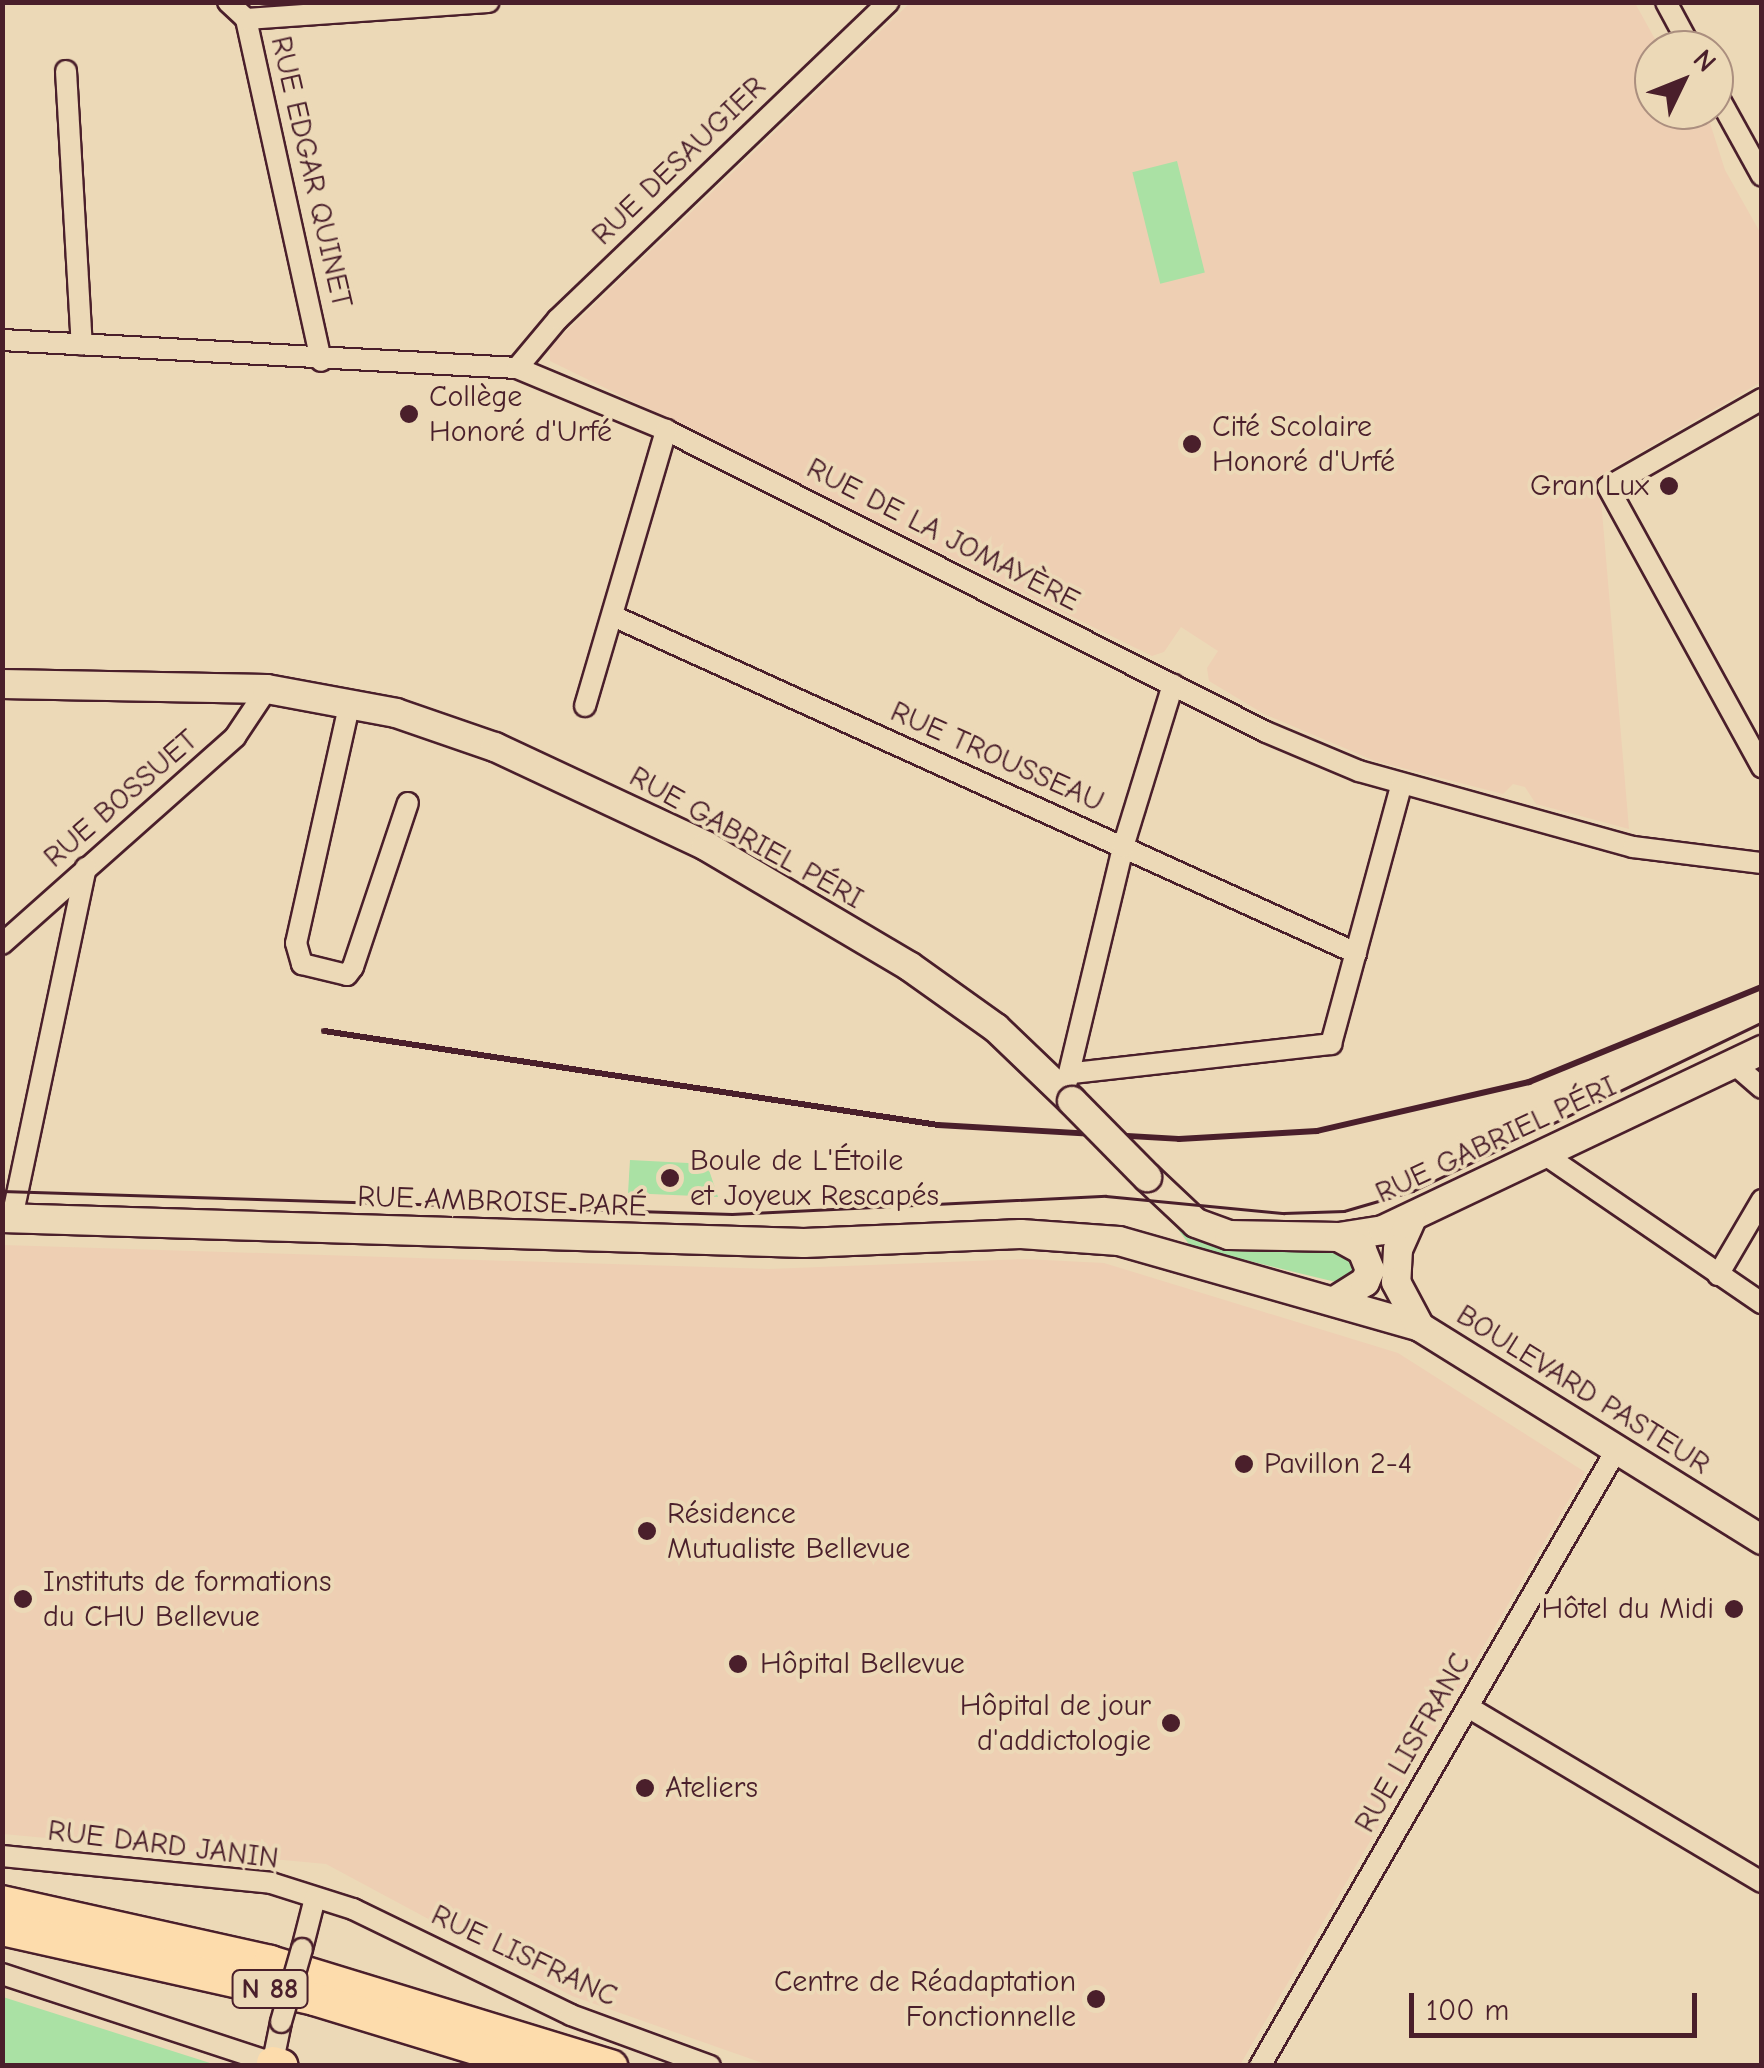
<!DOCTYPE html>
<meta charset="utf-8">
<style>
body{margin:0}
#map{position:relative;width:1764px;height:2068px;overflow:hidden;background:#ecd9b7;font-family:"Comic Neue",sans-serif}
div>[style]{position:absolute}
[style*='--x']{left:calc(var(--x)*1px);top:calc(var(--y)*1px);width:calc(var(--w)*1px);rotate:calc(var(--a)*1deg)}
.built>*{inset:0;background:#eecfb3}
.green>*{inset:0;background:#aae1a4;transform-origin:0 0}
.roads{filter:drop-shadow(2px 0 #4a1f2b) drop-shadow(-2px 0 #4a1f2b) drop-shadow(0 2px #4a1f2b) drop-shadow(0 -2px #4a1f2b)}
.minor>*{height:20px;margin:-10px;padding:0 10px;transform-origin:10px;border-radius:10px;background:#ecd9b7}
.secondary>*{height:28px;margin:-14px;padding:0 14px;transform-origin:14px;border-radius:14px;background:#ecd9b7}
.trunk>*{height:32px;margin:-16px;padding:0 16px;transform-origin:16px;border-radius:16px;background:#fddcac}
.tram>*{height:2.5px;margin:-1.25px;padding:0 1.25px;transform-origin:1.25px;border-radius:1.25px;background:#4a1f2b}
.rail>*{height:6px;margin:-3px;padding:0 3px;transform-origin:3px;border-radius:3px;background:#4a1f2b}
.bridges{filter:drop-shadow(2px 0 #4a1f2b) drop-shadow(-2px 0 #4a1f2b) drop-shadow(0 2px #4a1f2b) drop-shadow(0 -2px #4a1f2b)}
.minor-bridge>*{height:20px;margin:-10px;padding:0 10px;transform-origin:10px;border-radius:10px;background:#ecd9b7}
.secondary-bridge>*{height:28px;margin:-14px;padding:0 14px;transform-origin:14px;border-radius:14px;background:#ecd9b7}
.dots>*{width:28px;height:28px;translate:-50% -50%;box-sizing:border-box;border:5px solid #ecd9b7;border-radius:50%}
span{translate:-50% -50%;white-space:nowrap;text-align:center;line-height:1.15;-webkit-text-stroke:8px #ecd9b7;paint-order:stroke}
.shield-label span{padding:2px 8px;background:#ecd9b7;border:2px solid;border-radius:8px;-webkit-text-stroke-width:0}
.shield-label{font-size:28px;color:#4a1f2b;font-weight:700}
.street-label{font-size:30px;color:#4a1f2b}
.poi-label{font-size:30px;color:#4a1f2b}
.left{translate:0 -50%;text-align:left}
.right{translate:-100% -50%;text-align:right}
.frame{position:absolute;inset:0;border:5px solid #4a1f2b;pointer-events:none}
.north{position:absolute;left:1634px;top:30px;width:100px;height:100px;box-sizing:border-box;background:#ecd9b7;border:2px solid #ab8f7f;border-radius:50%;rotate:47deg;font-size:28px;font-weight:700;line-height:40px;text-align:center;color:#4a1f2b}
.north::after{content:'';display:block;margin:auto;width:35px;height:45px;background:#4a1f2b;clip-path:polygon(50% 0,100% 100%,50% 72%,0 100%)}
.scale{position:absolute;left:1409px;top:1993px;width:288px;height:45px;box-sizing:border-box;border:5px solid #4a1f2b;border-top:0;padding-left:12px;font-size:30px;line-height:35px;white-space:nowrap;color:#4a1f2b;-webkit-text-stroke:8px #ecd9b7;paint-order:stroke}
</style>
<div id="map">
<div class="built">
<div style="clip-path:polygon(910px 3px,1635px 3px,1661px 50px,1654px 50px,1654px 110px,1697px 110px,1710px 123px,1725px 170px,1761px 234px,1761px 382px,1599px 476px,1629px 829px,1536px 804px,1525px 787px,1513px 784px,1503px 794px,1375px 761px,1264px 714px,1209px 681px,1207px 668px,1218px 651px,1181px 627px,1164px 652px,1152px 656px,550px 361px,550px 347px)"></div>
<div style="clip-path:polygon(3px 1245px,769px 1269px,1025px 1259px,1104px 1263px,1398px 1353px,1585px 1472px,1240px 2065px,768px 2065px,572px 1996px,326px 1864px,3px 1834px)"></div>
</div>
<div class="green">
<div style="left:1177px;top:161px;width:115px;height:46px;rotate:76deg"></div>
<div style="clip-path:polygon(630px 1160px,707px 1164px,718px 1197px,628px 1193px)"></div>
<div style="clip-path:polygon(1181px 1225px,1240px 1249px,1336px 1249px,1353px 1255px,1355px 1271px,1344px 1284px,1191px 1247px,1177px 1228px)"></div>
<div style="clip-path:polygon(3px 1997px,210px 2063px,215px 2065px,3px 2065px)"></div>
</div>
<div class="roads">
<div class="minor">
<div style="--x:228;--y:2;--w:25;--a:43"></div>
<div style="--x:246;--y:19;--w:350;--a:77.6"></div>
<div style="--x:1666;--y:2;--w:55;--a:61.6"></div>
<div style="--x:246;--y:19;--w:243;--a:-4"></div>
<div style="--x:66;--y:71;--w:274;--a:86.7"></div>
<div style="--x:1714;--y:89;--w:99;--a:61.1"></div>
<div style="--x:2;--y:340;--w:516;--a:3.11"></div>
<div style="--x:517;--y:368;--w:161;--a:22.6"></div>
<div style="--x:666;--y:430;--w:672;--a:26.72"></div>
<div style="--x:1266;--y:732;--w:101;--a:22.8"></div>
<div style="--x:1359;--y:771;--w:284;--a:15.5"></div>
<div style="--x:1633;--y:847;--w:130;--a:7.1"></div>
<div style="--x:517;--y:368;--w:64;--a:-50.1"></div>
<div style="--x:558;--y:319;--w:458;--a:-43.8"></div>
<div style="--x:1762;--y:399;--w:177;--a:150.3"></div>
<div style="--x:1608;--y:487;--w:320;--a:61.2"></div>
<div style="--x:613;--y:616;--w:816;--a:24.4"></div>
<div style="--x:350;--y:702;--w:247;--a:102.6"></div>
<div style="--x:296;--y:943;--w:22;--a:74"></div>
<div style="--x:302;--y:964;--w:46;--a:13.7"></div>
<div style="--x:347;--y:975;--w:10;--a:-53"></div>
<div style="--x:353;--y:967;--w:173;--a:-71.5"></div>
<div style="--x:585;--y:706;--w:288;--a:-73.6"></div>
<div style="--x:2;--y:944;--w:312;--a:-41.6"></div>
<div style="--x:235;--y:737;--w:58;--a:-56.3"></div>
<div style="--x:1733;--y:1063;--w:38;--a:41"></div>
<div style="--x:1073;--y:1073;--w:260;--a:-6.4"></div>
<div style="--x:1331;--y:1044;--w:267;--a:-74.8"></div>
<div style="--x:1067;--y:1081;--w:241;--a:-76.5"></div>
<div style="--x:1123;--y:847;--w:170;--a:-72.9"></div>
<div style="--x:1544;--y:1154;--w:264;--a:34.4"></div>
<div style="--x:12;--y:1218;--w:358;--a:-78.1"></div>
<div style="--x:1718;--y:1275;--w:87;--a:-59.6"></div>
<div style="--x:1468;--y:1707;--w:342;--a:30.8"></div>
<div style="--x:2;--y:1856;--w:270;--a:5.7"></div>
<div style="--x:271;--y:1883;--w:86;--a:17.6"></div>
<div style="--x:353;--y:1909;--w:242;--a:25.9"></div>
<div style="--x:571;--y:2015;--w:148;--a:20.1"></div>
<div style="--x:302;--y:1949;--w:53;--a:-75.7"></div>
<div style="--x:2;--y:1974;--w:285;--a:18.2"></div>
<div style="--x:272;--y:2066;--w:45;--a:-78.4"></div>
<div style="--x:1260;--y:2066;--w:713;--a:-59.95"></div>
</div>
<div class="secondary">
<div style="--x:2;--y:684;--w:265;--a:1.1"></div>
<div style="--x:267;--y:689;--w:131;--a:10.5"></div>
<div style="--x:396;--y:713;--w:105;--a:19"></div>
<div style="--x:495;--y:747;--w:233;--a:25.1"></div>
<div style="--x:706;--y:846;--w:236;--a:30.6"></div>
<div style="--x:909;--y:966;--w:107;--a:35.5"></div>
<div style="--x:996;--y:1028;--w:105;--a:43.8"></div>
<div style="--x:1147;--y:1177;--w:67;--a:43.2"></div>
<div style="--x:1196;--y:1223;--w:35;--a:20"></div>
<div style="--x:1229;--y:1235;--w:110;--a:1"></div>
<div style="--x:1339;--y:1237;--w:45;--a:-9"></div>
<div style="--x:1383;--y:1230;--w:420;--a:-25.4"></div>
<div style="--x:2;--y:1218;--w:802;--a:1.79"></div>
<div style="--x:804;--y:1243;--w:217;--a:-2.4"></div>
<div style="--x:1021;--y:1234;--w:98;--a:4.1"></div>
<div style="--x:1119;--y:1241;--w:313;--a:15.9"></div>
<div style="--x:1420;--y:1327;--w:403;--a:31.9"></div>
<div style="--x:1412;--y:1218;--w:34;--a:114"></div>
<div style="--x:1398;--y:1249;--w:33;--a:93"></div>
<div style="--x:1396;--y:1282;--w:51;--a:61.9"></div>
<div style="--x:1336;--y:1300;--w:34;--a:-32"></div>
<div style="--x:1365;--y:1282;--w:13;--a:-67"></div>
<div style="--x:1370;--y:1270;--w:22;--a:-112"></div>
<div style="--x:1362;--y:1250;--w:26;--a:-151"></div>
</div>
<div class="trunk">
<div style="--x:2;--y:1902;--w:275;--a:12.6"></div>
<div style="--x:270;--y:1962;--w:357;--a:17"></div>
<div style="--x:2;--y:1929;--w:320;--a:12.6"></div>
<div style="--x:314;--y:1999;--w:230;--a:16.9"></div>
<div style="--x:273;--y:2063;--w:9;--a:18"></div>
</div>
</div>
<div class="tram">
<div style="--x:2;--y:1191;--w:730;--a:1.8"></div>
<div style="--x:732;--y:1214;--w:374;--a:-2.8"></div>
<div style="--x:1106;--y:1196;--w:179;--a:5.5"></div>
<div style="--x:1284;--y:1213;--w:60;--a:-1.9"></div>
<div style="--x:1344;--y:1211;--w:72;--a:-16.2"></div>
<div style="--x:1413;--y:1191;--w:388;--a:-25.8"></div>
</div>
<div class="rail">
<div style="--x:324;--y:1031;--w:621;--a:8.7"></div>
<div style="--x:938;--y:1125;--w:241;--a:3.3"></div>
<div style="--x:1179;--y:1139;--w:138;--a:-3.3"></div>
<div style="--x:1317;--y:1131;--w:218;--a:-13"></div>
<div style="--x:1529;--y:1082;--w:252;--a:-22.2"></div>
</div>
<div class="bridges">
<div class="minor-bridge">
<div style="--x:281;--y:2022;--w:76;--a:-74"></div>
</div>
<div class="secondary-bridge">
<div style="--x:1072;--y:1101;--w:107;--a:45.4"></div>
</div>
</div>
<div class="dots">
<div style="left:409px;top:414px;background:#4a1f2b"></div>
<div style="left:1192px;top:444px;background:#4a1f2b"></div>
<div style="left:1669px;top:486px;background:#4a1f2b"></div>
<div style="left:670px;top:1178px;background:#4a1f2b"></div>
<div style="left:1244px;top:1464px;background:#4a1f2b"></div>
<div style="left:647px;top:1531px;background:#4a1f2b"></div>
<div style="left:23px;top:1599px;background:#4a1f2b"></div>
<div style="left:1734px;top:1609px;background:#4a1f2b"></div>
<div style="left:738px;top:1664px;background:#4a1f2b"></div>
<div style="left:1171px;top:1723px;background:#4a1f2b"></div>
<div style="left:645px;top:1788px;background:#4a1f2b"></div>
<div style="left:1096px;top:1999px;background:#4a1f2b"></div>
</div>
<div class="shield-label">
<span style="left:270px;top:1989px">N 88</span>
</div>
<div class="street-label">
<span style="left:679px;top:161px;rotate:-44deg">RUE DESAUGIER</span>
<span style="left:311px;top:172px;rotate:77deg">RUE EDGAR QUINET</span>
<span style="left:943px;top:535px;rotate:27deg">RUE DE LA JOMAYÈRE</span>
<span style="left:997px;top:757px;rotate:24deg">RUE TROUSSEAU</span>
<span style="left:121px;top:799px;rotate:-41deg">RUE BOSSUET</span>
<span style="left:746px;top:838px;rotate:29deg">RUE GABRIEL PÉRI</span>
<span style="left:1496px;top:1140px;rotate:-25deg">RUE GABRIEL PÉRI</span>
<span style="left:502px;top:1202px;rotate:2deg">RUE AMBROISE PARÉ</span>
<span style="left:1583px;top:1390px;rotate:32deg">BOULEVARD PASTEUR</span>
<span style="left:1413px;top:1743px;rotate:-60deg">RUE LISFRANC</span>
<span style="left:163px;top:1845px;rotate:7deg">RUE DARD JANIN</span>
<span style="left:524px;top:1956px;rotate:25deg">RUE LISFRANC</span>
</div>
<div class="poi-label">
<span class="left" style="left:429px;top:414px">Collège<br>Honoré d'Urfé</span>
<span class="left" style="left:1212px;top:444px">Cité Scolaire<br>Honoré d'Urfé</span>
<span class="right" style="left:1649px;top:486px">Gran Lux</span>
<span class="left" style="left:690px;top:1178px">Boule de L'Étoile<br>et Joyeux Rescapés</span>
<span class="left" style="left:1264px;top:1464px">Pavillon 2-4</span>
<span class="left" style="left:667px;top:1531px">Résidence<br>Mutualiste Bellevue</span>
<span class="left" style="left:43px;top:1599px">Instituts de formations<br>du CHU Bellevue</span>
<span class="right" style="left:1714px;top:1609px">Hôtel du Midi</span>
<span class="left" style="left:760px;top:1664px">Hôpital Bellevue</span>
<span class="right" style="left:1151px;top:1723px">Hôpital de jour<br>d'addictologie</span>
<span class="left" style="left:665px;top:1788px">Ateliers</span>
<span class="right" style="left:1076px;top:1999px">Centre de Réadaptation<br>Fonctionnelle</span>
</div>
<div class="frame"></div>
<div class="north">N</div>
<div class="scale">100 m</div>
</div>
